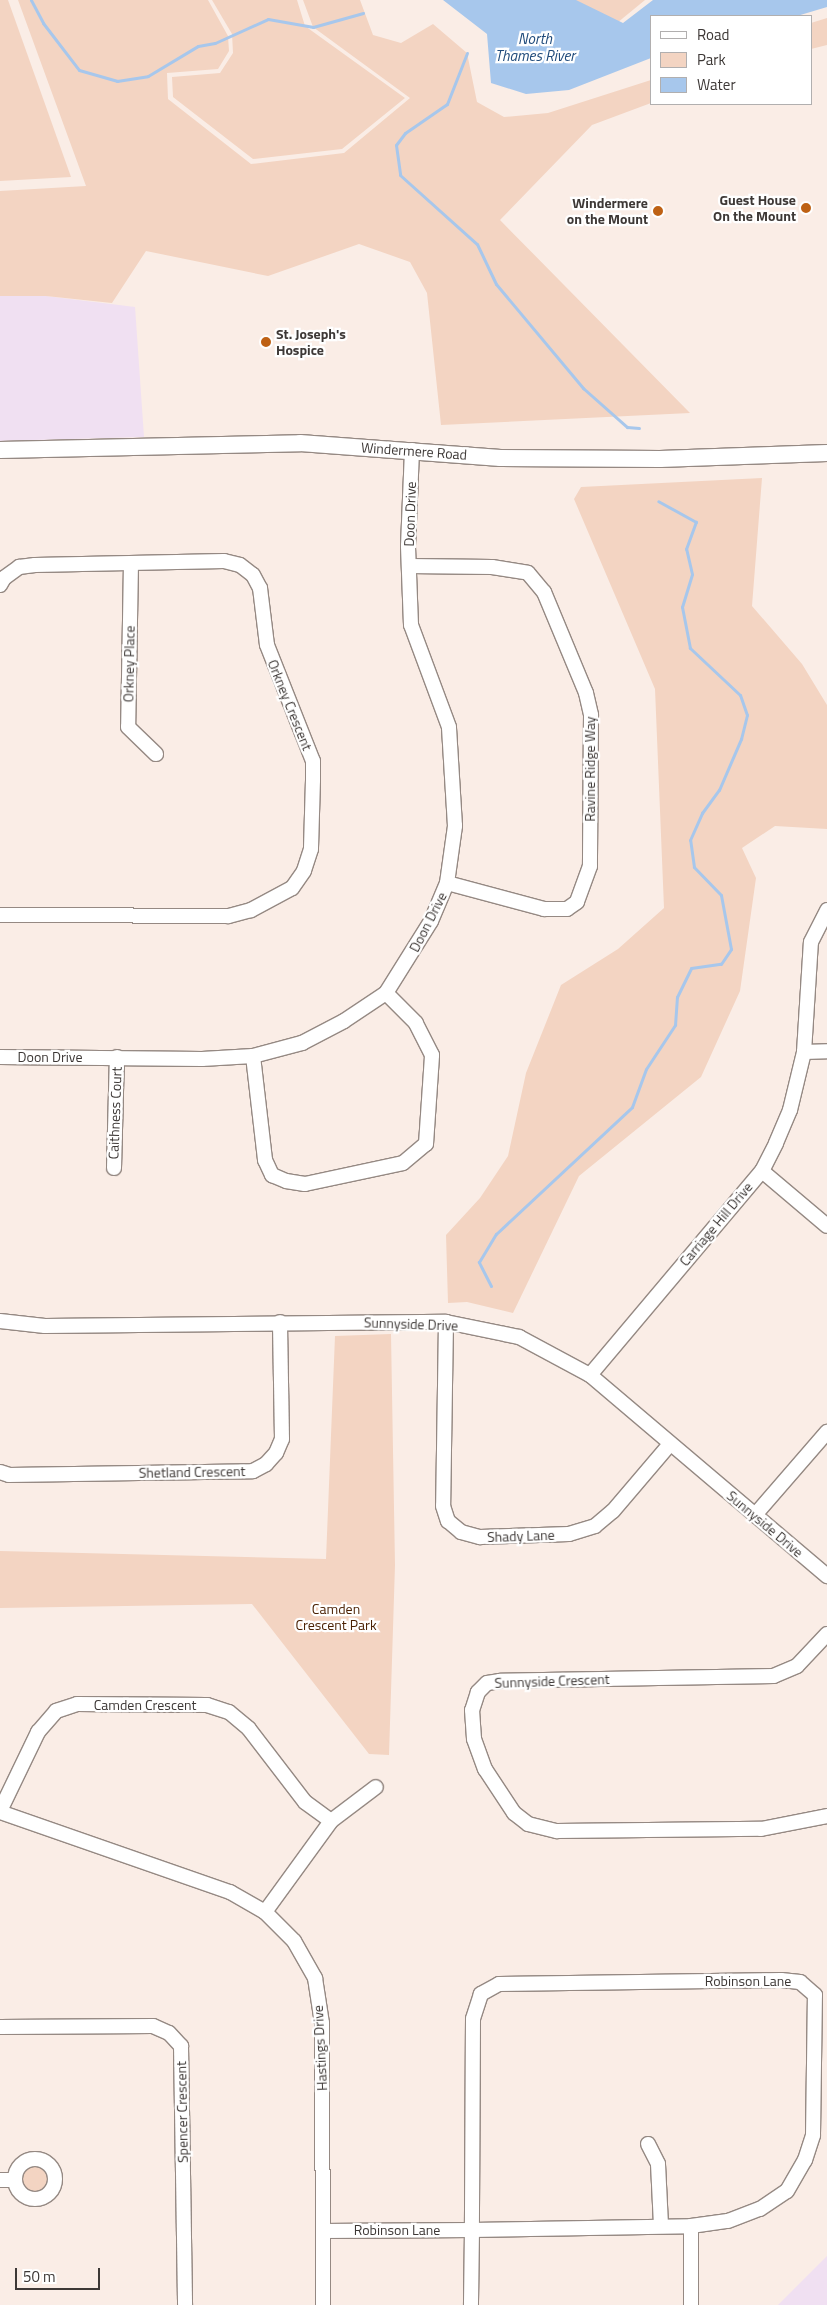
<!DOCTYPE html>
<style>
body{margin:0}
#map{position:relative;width:827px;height:2305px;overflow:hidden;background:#faede6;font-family:"Titillium Web",sans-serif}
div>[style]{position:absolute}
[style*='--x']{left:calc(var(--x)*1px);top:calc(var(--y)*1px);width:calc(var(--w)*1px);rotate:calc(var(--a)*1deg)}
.commercial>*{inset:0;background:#f0e0f2}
.green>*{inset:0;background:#f3d4c2}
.round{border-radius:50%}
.water>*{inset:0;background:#a7c7ec}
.stream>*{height:3px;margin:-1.5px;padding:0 1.5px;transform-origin:1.5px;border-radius:1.5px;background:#a7c7ec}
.roads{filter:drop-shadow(1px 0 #958983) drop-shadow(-1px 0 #958983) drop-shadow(0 1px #958983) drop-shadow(0 -1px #958983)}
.minor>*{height:14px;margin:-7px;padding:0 7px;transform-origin:7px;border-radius:7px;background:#fff}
.minor>.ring{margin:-7px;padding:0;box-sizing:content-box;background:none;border:14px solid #fff;border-radius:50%}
.major>*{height:16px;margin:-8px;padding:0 8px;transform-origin:8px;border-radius:8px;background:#fff}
.dots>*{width:14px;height:14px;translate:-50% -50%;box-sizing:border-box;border:2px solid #fff;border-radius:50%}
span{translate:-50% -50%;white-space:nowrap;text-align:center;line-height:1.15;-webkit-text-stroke:4.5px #fff;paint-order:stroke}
.poi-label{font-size:14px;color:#3d3836;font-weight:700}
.right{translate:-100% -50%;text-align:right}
.left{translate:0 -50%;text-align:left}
.street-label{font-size:14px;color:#3d3836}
.park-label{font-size:14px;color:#491f01}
.water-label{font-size:15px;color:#204b7b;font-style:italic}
.legend{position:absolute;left:650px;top:15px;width:162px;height:90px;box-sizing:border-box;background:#fff;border:1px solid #b1afaf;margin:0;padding:6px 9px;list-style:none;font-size:15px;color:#3d3836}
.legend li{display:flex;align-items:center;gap:10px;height:25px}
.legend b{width:25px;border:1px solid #b1afaf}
.scale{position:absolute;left:15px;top:2268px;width:85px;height:22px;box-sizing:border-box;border:2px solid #3d3836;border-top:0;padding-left:6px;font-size:15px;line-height:18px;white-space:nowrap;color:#3d3836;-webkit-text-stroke:4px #fff;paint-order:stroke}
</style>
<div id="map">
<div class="commercial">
<div style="clip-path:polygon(0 296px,46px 296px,135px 307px,144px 437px,0 441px)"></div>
<div style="clip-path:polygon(827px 2256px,827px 2305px,778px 2305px)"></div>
</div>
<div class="green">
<div style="clip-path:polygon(0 0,8px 0,71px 177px,0 181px)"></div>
<div style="clip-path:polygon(18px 0,208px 0,228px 36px,229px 51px,218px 69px,167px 73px,168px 99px,251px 164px,344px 153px,410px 98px,313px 27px,303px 0,360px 0,373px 35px,401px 43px,433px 24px,467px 53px,477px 102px,504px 117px,548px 113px,651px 80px,651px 103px,592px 125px,500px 220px,690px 413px,441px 425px,427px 293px,410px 262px,359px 244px,268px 276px,146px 251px,112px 303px,46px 296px,0 296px,0 191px,86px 186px)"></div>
<div style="clip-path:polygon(212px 0,297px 0,305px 26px,405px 98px,342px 149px,253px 159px,173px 97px,172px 77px,220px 73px,233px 53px,232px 34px)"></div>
<div style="clip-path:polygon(571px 0,645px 0,617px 23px)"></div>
<div style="clip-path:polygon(827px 18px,827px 45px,811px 49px,811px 23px)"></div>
<div style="clip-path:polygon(762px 478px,752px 606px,802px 664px,827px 705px,827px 829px,775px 826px,742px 848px,756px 878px,740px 991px,701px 1077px,579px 1176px,513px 1313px,467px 1302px,448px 1303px,446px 1235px,480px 1198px,508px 1156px,526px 1073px,561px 985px,618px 949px,664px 908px,655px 689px,574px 499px,581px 487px)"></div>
<div style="clip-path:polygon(391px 1334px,395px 1565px,389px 1755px,369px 1754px,252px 1604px,0 1608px,0 1551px,326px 1559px,335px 1336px)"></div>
<div class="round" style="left:21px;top:2165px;width:28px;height:28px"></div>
</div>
<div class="water">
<div style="clip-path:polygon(443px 0,576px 0,623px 23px,653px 0,827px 0,827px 7px,797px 16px,651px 16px,651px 58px,569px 90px,526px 94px,491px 83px,487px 34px)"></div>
</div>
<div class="stream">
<div style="--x:31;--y:0;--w:26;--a:62"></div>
<div style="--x:43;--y:23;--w:59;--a:52.5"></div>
<div style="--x:79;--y:70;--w:40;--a:16"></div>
<div style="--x:117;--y:81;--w:31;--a:-9"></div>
<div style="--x:148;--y:76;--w:58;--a:-31"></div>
<div style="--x:198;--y:46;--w:17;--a:-10"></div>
<div style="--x:215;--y:43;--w:58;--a:-24.4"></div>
<div style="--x:268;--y:19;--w:46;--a:10.1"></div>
<div style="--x:313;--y:27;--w:52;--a:-15.6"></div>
<div style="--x:467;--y:53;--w:55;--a:111.4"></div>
<div style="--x:447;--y:104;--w:51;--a:145.4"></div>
<div style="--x:405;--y:133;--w:15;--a:127"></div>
<div style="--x:396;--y:145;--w:30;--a:82"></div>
<div style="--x:400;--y:175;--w:103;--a:41.9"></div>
<div style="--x:477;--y:244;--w:44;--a:64.6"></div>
<div style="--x:496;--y:284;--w:136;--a:50.1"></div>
<div style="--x:583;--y:388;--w:59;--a:41.6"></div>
<div style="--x:627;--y:427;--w:12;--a:5"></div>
<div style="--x:491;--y:1286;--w:27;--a:-117"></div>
<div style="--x:479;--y:1262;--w:33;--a:-59"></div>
<div style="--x:496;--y:1234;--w:186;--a:-43"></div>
<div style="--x:632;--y:1107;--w:40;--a:-69.8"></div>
<div style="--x:646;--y:1069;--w:53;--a:-56.6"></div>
<div style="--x:675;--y:1025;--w:28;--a:-86"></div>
<div style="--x:677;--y:997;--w:32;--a:-64"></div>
<div style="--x:691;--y:968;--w:30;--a:-8"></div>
<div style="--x:721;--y:964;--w:18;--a:-56"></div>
<div style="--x:731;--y:949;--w:55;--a:-100.5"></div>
<div style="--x:721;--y:895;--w:39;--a:-134"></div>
<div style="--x:694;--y:867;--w:27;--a:-98"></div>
<div style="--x:690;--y:840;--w:30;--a:-66"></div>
<div style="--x:702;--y:813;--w:29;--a:-54"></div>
<div style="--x:719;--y:790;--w:56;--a:-66.7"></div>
<div style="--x:741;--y:739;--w:25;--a:-76"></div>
<div style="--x:747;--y:715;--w:21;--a:-109"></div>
<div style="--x:740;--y:695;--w:69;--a:-136.8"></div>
<div style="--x:690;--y:648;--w:42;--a:-101"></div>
<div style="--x:682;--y:607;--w:34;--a:-73"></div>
<div style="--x:692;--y:574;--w:26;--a:-103"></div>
<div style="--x:686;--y:549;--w:29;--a:-70"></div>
<div style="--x:696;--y:522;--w:43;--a:-151.1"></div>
</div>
<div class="roads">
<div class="minor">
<div style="--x:131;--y:563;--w:164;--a:91"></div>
<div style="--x:128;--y:727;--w:39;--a:44"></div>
<div style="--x:409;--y:566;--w:83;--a:0.7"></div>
<div style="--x:492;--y:567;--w:36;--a:9"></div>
<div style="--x:528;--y:573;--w:25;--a:50"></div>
<div style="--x:544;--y:592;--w:109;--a:67.4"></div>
<div style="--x:586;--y:693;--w:23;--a:77"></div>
<div style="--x:591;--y:715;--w:151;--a:90.4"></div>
<div style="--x:590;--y:866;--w:38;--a:110"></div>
<div style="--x:577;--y:902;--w:12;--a:145"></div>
<div style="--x:567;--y:909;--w:23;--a:180"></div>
<div style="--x:544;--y:909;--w:100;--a:-165"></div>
<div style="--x:0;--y:585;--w:8;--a:-60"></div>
<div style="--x:4;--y:578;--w:19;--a:-36"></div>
<div style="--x:19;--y:567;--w:16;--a:-7"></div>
<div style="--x:35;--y:565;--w:189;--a:-1.2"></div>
<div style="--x:224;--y:561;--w:16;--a:14"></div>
<div style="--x:240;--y:565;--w:16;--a:38"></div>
<div style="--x:253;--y:575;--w:15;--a:62"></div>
<div style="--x:260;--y:588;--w:57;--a:83"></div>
<div style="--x:267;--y:645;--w:125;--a:68.4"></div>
<div style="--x:313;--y:761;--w:19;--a:90"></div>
<div style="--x:313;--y:780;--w:69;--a:91.7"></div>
<div style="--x:311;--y:849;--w:23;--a:108"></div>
<div style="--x:304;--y:871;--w:21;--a:125"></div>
<div style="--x:292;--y:888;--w:47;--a:151.8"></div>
<div style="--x:251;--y:910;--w:24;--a:165"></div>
<div style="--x:228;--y:916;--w:228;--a:-179.7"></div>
<div style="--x:804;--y:1052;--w:23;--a:-2"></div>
<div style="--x:253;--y:1056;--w:105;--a:83.4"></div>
<div style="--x:265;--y:1160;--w:17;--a:65"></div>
<div style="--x:272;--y:1175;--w:15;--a:23"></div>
<div style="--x:286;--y:1181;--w:19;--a:9"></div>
<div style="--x:305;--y:1184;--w:100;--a:-12.1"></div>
<div style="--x:403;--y:1163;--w:30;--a:-40"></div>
<div style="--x:426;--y:1144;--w:89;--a:-86.1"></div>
<div style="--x:432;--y:1055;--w:36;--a:-117"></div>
<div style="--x:416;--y:1023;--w:42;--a:-135"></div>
<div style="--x:0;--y:1057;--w:202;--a:0.6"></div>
<div style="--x:202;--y:1059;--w:51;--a:-3.4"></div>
<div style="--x:253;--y:1056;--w:51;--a:-14.9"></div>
<div style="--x:302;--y:1043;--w:47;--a:-27.6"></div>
<div style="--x:344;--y:1021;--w:50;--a:-33.7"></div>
<div style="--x:386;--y:993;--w:85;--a:-58"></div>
<div style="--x:431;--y:921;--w:41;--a:-67.2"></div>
<div style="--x:447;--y:883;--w:58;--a:-82"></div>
<div style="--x:455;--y:826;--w:99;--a:-93.5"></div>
<div style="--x:449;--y:727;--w:109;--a:-110.4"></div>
<div style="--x:411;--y:625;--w:79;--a:-92.2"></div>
<div style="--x:408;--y:546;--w:96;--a:-87.6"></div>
<div style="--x:114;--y:1168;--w:111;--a:-88.5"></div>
<div style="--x:762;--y:1171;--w:85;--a:40.2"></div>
<div style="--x:0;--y:1321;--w:45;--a:6.3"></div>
<div style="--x:45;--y:1326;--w:401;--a:-0.6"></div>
<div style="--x:446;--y:1322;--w:75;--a:11.6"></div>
<div style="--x:519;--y:1337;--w:81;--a:28.2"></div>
<div style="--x:590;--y:1375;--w:311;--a:40.3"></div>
<div style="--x:446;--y:1322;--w:184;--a:90.9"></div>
<div style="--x:443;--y:1506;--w:16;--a:72"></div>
<div style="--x:448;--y:1521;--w:17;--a:40"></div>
<div style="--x:461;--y:1532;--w:20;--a:15"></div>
<div style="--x:480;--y:1537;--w:89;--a:-1.9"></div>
<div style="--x:569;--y:1534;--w:27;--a:-17"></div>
<div style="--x:595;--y:1526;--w:23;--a:-40"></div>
<div style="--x:613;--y:1511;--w:88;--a:-49.6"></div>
<div style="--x:590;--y:1375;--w:267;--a:-49.9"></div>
<div style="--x:762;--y:1171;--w:31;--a:-63"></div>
<div style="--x:776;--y:1143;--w:36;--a:-67"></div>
<div style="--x:790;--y:1110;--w:60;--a:-76.4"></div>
<div style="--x:804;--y:1052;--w:110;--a:-86.4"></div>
<div style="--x:811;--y:942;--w:36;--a:-63"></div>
<div style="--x:0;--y:1472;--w:9;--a:18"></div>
<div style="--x:9;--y:1475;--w:244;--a:-0.9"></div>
<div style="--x:253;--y:1471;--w:15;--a:-28"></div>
<div style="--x:266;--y:1464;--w:15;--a:-48"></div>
<div style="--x:276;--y:1453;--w:15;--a:-67"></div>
<div style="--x:282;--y:1439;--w:117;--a:-91"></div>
<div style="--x:755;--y:1515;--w:110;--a:-49.1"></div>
<div style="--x:827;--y:1634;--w:44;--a:133.2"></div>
<div style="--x:797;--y:1666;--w:25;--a:157"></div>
<div style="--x:774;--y:1676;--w:274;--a:179"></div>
<div style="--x:500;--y:1681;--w:13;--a:171"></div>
<div style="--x:487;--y:1683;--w:13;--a:135"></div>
<div style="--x:478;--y:1692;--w:19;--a:108"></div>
<div style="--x:472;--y:1710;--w:29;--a:86"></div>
<div style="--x:474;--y:1739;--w:32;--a:70"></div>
<div style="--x:485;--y:1769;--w:53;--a:56.6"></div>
<div style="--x:514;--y:1813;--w:18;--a:38"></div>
<div style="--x:528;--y:1824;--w:30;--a:14"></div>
<div style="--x:557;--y:1831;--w:204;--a:-0.6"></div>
<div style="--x:761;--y:1829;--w:67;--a:-11.1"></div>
<div style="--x:0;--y:1811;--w:88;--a:-64.3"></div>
<div style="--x:38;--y:1732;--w:28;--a:-49"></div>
<div style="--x:56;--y:1711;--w:22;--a:-18"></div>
<div style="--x:77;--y:1704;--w:130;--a:0.4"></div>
<div style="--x:207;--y:1705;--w:23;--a:18"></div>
<div style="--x:229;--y:1712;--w:26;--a:40"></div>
<div style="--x:249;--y:1729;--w:92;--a:52.5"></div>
<div style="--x:305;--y:1802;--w:32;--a:36"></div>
<div style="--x:0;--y:1812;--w:244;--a:19.2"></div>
<div style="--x:230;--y:1892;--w:40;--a:29.7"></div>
<div style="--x:265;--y:1912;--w:41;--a:45"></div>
<div style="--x:294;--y:1941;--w:43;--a:60.4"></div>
<div style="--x:315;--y:1978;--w:46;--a:81.2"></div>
<div style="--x:322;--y:2023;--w:282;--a:89.8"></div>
<div style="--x:265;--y:1912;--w:112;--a:-54"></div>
<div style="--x:331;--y:1821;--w:56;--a:-37.1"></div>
<div style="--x:0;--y:2027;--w:153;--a:-0.4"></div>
<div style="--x:153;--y:2026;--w:17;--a:24"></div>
<div style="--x:169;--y:2033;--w:18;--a:47"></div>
<div style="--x:181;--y:2046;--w:259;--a:89.1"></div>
<div style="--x:648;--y:2144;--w:22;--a:63"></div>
<div style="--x:658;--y:2164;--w:62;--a:87.2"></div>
<div class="ring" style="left:15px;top:2159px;width:26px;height:26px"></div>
<div style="--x:0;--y:2180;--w:15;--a:0"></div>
<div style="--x:323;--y:2231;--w:149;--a:-0.4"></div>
<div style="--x:472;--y:2230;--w:219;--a:-1"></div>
<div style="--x:691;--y:2226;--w:37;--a:-8"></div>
<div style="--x:728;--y:2221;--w:34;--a:-21"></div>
<div style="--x:760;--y:2209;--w:32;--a:-34"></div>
<div style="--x:787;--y:2191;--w:36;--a:-60"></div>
<div style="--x:805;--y:2160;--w:26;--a:-72"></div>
<div style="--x:813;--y:2135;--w:140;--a:-89.2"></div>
<div style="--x:815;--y:1995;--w:20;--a:-139"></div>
<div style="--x:800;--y:1982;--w:19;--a:-174"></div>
<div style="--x:781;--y:1980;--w:282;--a:179.2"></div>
<div style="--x:499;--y:1984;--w:21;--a:151"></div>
<div style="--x:481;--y:1994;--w:26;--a:108"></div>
<div style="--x:473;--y:2019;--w:211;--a:90.3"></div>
<div style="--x:472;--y:2230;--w:75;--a:90.8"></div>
<div style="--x:691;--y:2305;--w:79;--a:-90"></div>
</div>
<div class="major">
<div style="--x:0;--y:450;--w:300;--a:-1.3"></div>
<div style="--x:300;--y:443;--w:201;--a:4.3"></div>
<div style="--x:500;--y:458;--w:160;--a:0.4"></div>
<div style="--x:660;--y:459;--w:167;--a:-2.1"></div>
</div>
</div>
<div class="dots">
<div style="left:806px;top:208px;background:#be6114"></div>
<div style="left:658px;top:211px;background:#be6114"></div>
<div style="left:266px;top:342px;background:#be6114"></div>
</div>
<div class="poi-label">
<span class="right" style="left:796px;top:208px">Guest House<br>On the Mount</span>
<span class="right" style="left:648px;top:211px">Windermere<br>on the Mount</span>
<span class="left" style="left:276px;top:342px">St. Joseph's<br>Hospice</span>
</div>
<div class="street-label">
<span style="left:414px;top:451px;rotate:4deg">Windermere Road</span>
<span style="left:410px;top:514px;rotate:-88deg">Doon Drive</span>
<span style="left:129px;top:664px;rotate:-89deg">Orkney Place</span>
<span style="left:290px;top:705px;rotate:68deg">Orkney Crescent</span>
<span style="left:590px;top:769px;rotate:-90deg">Ravine Ridge Way</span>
<span style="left:428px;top:922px;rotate:-63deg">Doon Drive</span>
<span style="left:50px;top:1057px">Doon Drive</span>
<span style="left:115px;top:1113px;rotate:-88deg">Caithness Court</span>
<span style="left:716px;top:1224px;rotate:-50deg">Carriage Hill Drive</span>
<span style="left:411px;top:1324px;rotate:2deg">Sunnyside Drive</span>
<span style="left:192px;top:1472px;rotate:-1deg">Shetland Crescent</span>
<span style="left:765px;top:1524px;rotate:40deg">Sunnyside Drive</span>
<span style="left:521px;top:1536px;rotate:-2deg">Shady Lane</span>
<span style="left:552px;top:1681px;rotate:-2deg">Sunnyside Crescent</span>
<span style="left:145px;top:1705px">Camden Crescent</span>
<span style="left:748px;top:1981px">Robinson Lane</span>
<span style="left:320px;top:2048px;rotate:-93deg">Hastings Drive</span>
<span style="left:182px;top:2112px;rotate:-91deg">Spencer Crescent</span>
<span style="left:397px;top:2230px">Robinson Lane</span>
</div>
<div class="park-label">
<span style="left:336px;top:1617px">Camden<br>Crescent Park</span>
</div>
<div class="water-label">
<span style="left:535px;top:47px">North<br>Thames River</span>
</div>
<ul class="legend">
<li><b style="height:6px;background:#fff"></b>Road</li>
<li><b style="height:14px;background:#f3d4c2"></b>Park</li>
<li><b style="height:14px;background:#a7c7ec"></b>Water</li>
</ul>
<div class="scale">50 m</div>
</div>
